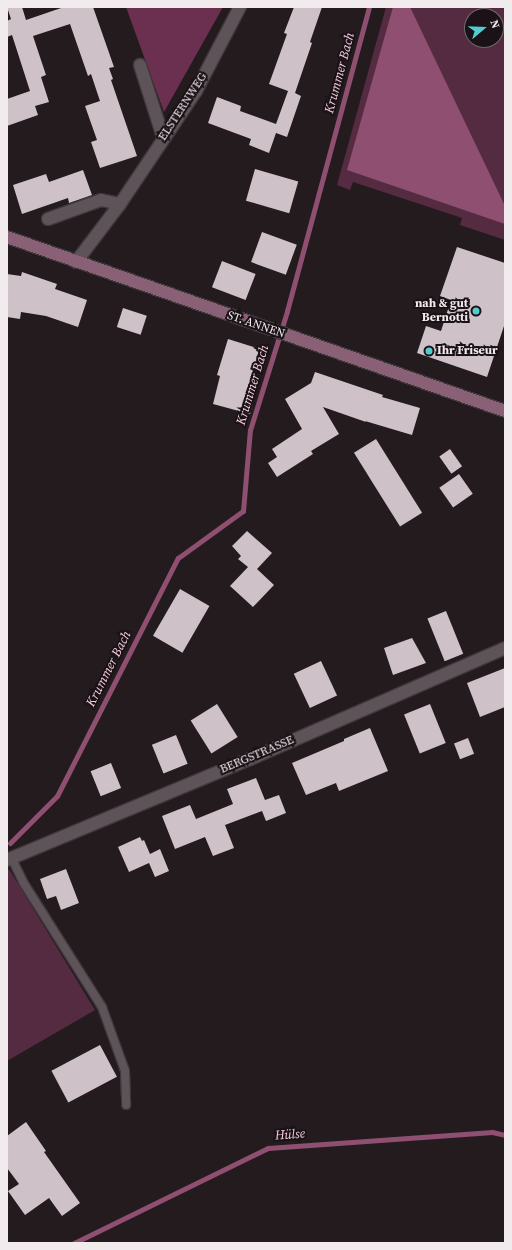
<!DOCTYPE html>
<meta charset="utf-8">
<style>
body{margin:0}
#map{position:relative;width:512px;height:1250px;overflow:hidden;background:#241b1f;font-family:"Source Serif 4",serif}
div>[style]{position:absolute}
[style*='--x']{left:calc(var(--x)*1px);top:calc(var(--y)*1px);width:calc(var(--w)*1px);rotate:calc(var(--a)*1deg)}
.green>*{inset:0;background:#552b41}
.forest>*{inset:0;background:#6b2f50}
.water>*{inset:0;background:#8f4f71}
.stream>*{height:5px;margin:-2.5px;padding:0 2.5px;transform-origin:2.5px;border-radius:2.5px;background:#8f4f71}
.building>*{inset:0;background:#cec2c8;transform-origin:0 0}
.roads{filter:drop-shadow(1px 0 #3f383b) drop-shadow(-1px 0 #3f383b) drop-shadow(0 1px #3f383b) drop-shadow(0 -1px #3f383b)}
.lane>*{height:8px;margin:-4px;padding:0 4px;transform-origin:4px;border-radius:4px;background:#5d5358}
.street>*{height:12px;margin:-6px;padding:0 6px;transform-origin:6px;border-radius:6px;background:#5d5358}
.secondary>*{height:12px;margin:-6px;padding:0 6px;transform-origin:6px;border-radius:6px;background:#8a6077}
.dots>*{width:11px;height:11px;translate:-50% -50%;box-sizing:border-box;border:2px solid #1a1216;border-radius:50%}
span{translate:-50% -50%;white-space:nowrap;text-align:center;line-height:1.15;-webkit-text-stroke:4px #1a1216;paint-order:stroke}
.street-label{font-size:12px;color:#f2ebee}
.poi-label{font-size:12px;color:#f2ebee;font-weight:700}
.right{translate:-100% -50%;text-align:right}
.left{translate:0 -50%;text-align:left}
.water-label{font-size:13px;color:#f4ccdf;font-style:italic}
.frame{position:absolute;inset:0;border:8px solid #f2ebee;pointer-events:none}
.north{position:absolute;left:464px;top:8px;width:40px;height:40px;box-sizing:border-box;background:#1a1216;border:1px solid #70696c;border-radius:50%;rotate:71deg;font-size:11px;font-weight:700;line-height:16px;text-align:center;color:#f2ebee}
.north::after{content:'';display:block;margin:auto;width:14px;height:18px;background:#52ccd0;clip-path:polygon(50% 0,100% 100%,50% 72%,0 100%)}
</style>
<div id="map">
<div class="green">
<div style="clip-path:polygon(evenodd,386px 7px,505px 7px,505px 240px,460px 225px,462px 218px,353px 182px,350px 190px,337px 185px,386px 7px,472px 16px,496px 16px,496px 40px,472px 40px,472px 16px)"></div>
<div style="clip-path:polygon(9px 869px,95px 1010px,7px 1061px,7px 870px)"></div>
</div>
<div class="forest">
<div style="clip-path:polygon(126px 7px,223px 7px,164px 112px)"></div>
</div>
<div class="water">
<div style="clip-path:polygon(393px 7px,410px 7px,505px 206px,505px 224px,347px 170px)"></div>
</div>
<div class="stream">
<div style="--x:10;--y:843;--w:66;--a:-45"></div>
<div style="--x:57;--y:796;--w:267;--a:-63.1"></div>
<div style="--x:178;--y:558;--w:80;--a:-35.9"></div>
<div style="--x:243;--y:511;--w:81;--a:-85.1"></div>
<div style="--x:250;--y:430;--w:125;--a:-72.7"></div>
<div style="--x:287;--y:311;--w:315;--a:-74.9"></div>
<div style="--x:74;--y:1243;--w:216;--a:-26.1"></div>
<div style="--x:268;--y:1148;--w:225;--a:-4.1"></div>
<div style="--x:492;--y:1132;--w:13;--a:13"></div>
</div>
<div class="building">
<div style="clip-path:polygon(7px 7px,22px 7px,26px 20px,64px 7px,93px 7px,114px 67px,109px 68px,113px 79px,111px 80px,137px 156px,100px 168px,91px 142px,97px 140px,85px 106px,100px 101px,91px 74px,88px 76px,70px 24px,33px 36px,46px 75px,41px 77px,49px 102px,35px 106px,38px 115px,7px 126px,7px 99px,30px 91px,12px 35px,7px 37px,7px 21px,11px 19px)"></div>
<div style="clip-path:polygon(294px 7px,322px 7px,310px 42px,312px 43px,295px 93px,301px 96px,287px 137px,276px 133px,269px 153px,249px 145px,251px 139px,208px 123px,217px 97px,241px 106px,240px 111px,276px 124px,288px 91px,269px 84px,287px 34px,284px 33px)"></div>
<div style="left:255px;top:169px;width:45px;height:33px;rotate:16deg"></div>
<div style="clip-path:polygon(83px 170px,92px 195px,69px 203px,68px 198px,22px 214px,13px 185px,46px 174px,49px 182px)"></div>
<div style="left:262px;top:232px;width:37px;height:32px;rotate:20deg"></div>
<div style="clip-path:polygon(457px 247px,505px 263px,505px 323px,487px 377px,417px 353px,426px 326px,441px 331px,451px 300px,440px 296px)"></div>
<div style="left:222px;top:261px;width:36px;height:28px;rotate:21deg"></div>
<div style="clip-path:polygon(22px 272px,57px 284px,55px 289px,87px 300px,78px 327px,46px 316px,21px 312px,20px 319px,7px 317px,7px 274px,21px 276px)"></div>
<div style="left:123px;top:308px;width:25px;height:20px;rotate:18deg"></div>
<div style="clip-path:polygon(228px 339px,260px 349px,246px 393px,255px 395px,250px 414px,213px 404px,220px 376px,217px 375px)"></div>
<div style="clip-path:polygon(315px 372px,383px 395px,382px 397px,420px 408px,412px 435px,365px 421px,366px 422px,323px 407px,339px 434px,311px 451px,313px 454px,277px 477px,268px 463px,277px 457px,272px 449px,302px 429px,285px 399px,311px 383px)"></div>
<div style="left:376px;top:439px;width:87px;height:26px;rotate:58deg"></div>
<div style="left:450px;top:449px;width:21px;height:13px;rotate:55deg"></div>
<div style="left:459px;top:474px;width:24px;height:24px;rotate:55deg"></div>
<div style="clip-path:polygon(247px 531px,272px 553px,257px 569px,274px 585px,253px 607px,230px 586px,248px 567px,238px 559px,241px 556px,232px 546px)"></div>
<div style="left:180px;top:589px;width:34px;height:54px;rotate:30deg"></div>
<div style="left:446px;top:611px;width:46px;height:20px;rotate:68deg"></div>
<div style="clip-path:polygon(412px 638px,426px 663px,393px 675px,384px 648px)"></div>
<div style="left:321px;top:661px;width:38px;height:30px;rotate:65deg"></div>
<div style="clip-path:polygon(505px 668px,505px 707px,480px 717px,467px 683px)"></div>
<div style="left:217px;top:704px;width:39px;height:31px;rotate:58deg"></div>
<div style="left:430px;top:704px;width:42px;height:28px;rotate:68deg"></div>
<div style="clip-path:polygon(370px 728px,388px 771px,339px 791px,336px 783px,306px 795px,292px 763px,344px 741px,344px 739px)"></div>
<div style="left:176px;top:735px;width:31px;height:26px;rotate:68deg"></div>
<div style="left:468px;top:738px;width:17px;height:15px;rotate:69deg"></div>
<div style="left:111px;top:763px;width:27px;height:22px;rotate:68deg"></div>
<div style="clip-path:polygon(256px 778px,265px 800px,279px 795px,286px 813px,266px 821px,262px 811px,225px 825px,234px 848px,213px 856px,205px 837px,175px 849px,162px 816px,190px 805px,196px 819px,233px 804px,227px 789px)"></div>
<div style="clip-path:polygon(140px 837px,142px 841px,144px 840px,150px 854px,160px 849px,169px 871px,155px 877px,149px 863px,129px 872px,118px 847px)"></div>
<div style="clip-path:polygon(66px 869px,79px 903px,61px 910px,56px 896px,47px 899px,40px 879px)"></div>
<div style="left:100px;top:1045px;width:36px;height:55px;rotate:62deg"></div>
<div style="clip-path:polygon(26px 1122px,46px 1151px,44px 1152px,80px 1203px,62px 1216px,49px 1198px,25px 1215px,8px 1191px,19px 1184px,7px 1168px,7px 1136px)"></div>
</div>
<div class="roads">
<div class="lane">
<div style="--x:12;--y:859;--w:25;--a:64"></div>
<div style="--x:23;--y:882;--w:148;--a:57.7"></div>
<div style="--x:102;--y:1007;--w:68;--a:70.2"></div>
<div style="--x:125;--y:1071;--w:34;--a:88"></div>
</div>
<div class="street">
<div style="--x:140;--y:65;--w:76;--a:72.3"></div>
<div style="--x:48;--y:219;--w:56;--a:-19.7"></div>
<div style="--x:101;--y:200;--w:19;--a:12"></div>
<div style="--x:76;--y:262;--w:73;--a:-52.8"></div>
<div style="--x:120;--y:204;--w:136;--a:-56.1"></div>
<div style="--x:196;--y:91;--w:95;--a:-62.4"></div>
<div style="--x:7;--y:860;--w:263;--a:-22.6"></div>
<div style="--x:250;--y:759;--w:278;--a:-23.5"></div>
</div>
<div class="secondary">
<div style="--x:7;--y:237;--w:528;--a:19.26"></div>
</div>
</div>
<div class="dots">
<div style="left:476px;top:311px;background:#52ccd0"></div>
<div style="left:429px;top:351px;background:#52ccd0"></div>
</div>
<div class="street-label">
<span style="left:183px;top:107px;rotate:-57deg">ELSTERNWEG</span>
<span style="left:256px;top:325px;rotate:19deg">ST. ANNEN</span>
<span style="left:257px;top:755px;rotate:-23deg">BERGSTRASSE</span>
</div>
<div class="poi-label">
<span class="right" style="left:468px;top:311px">nah &amp; gut<br>Bernotti</span>
<span class="left" style="left:437px;top:351px">Ihr Friseur</span>
</div>
<div class="water-label">
<span style="left:340px;top:73px;rotate:-75deg">Krummer Bach</span>
<span style="left:253px;top:385px;rotate:-73deg">Krummer Bach</span>
<span style="left:109px;top:669px;rotate:-63deg">Krummer Bach</span>
<span style="left:290px;top:1135px;rotate:-4deg">Hülse</span>
</div>
<div class="frame"></div>
<div class="north">N</div>
</div>
